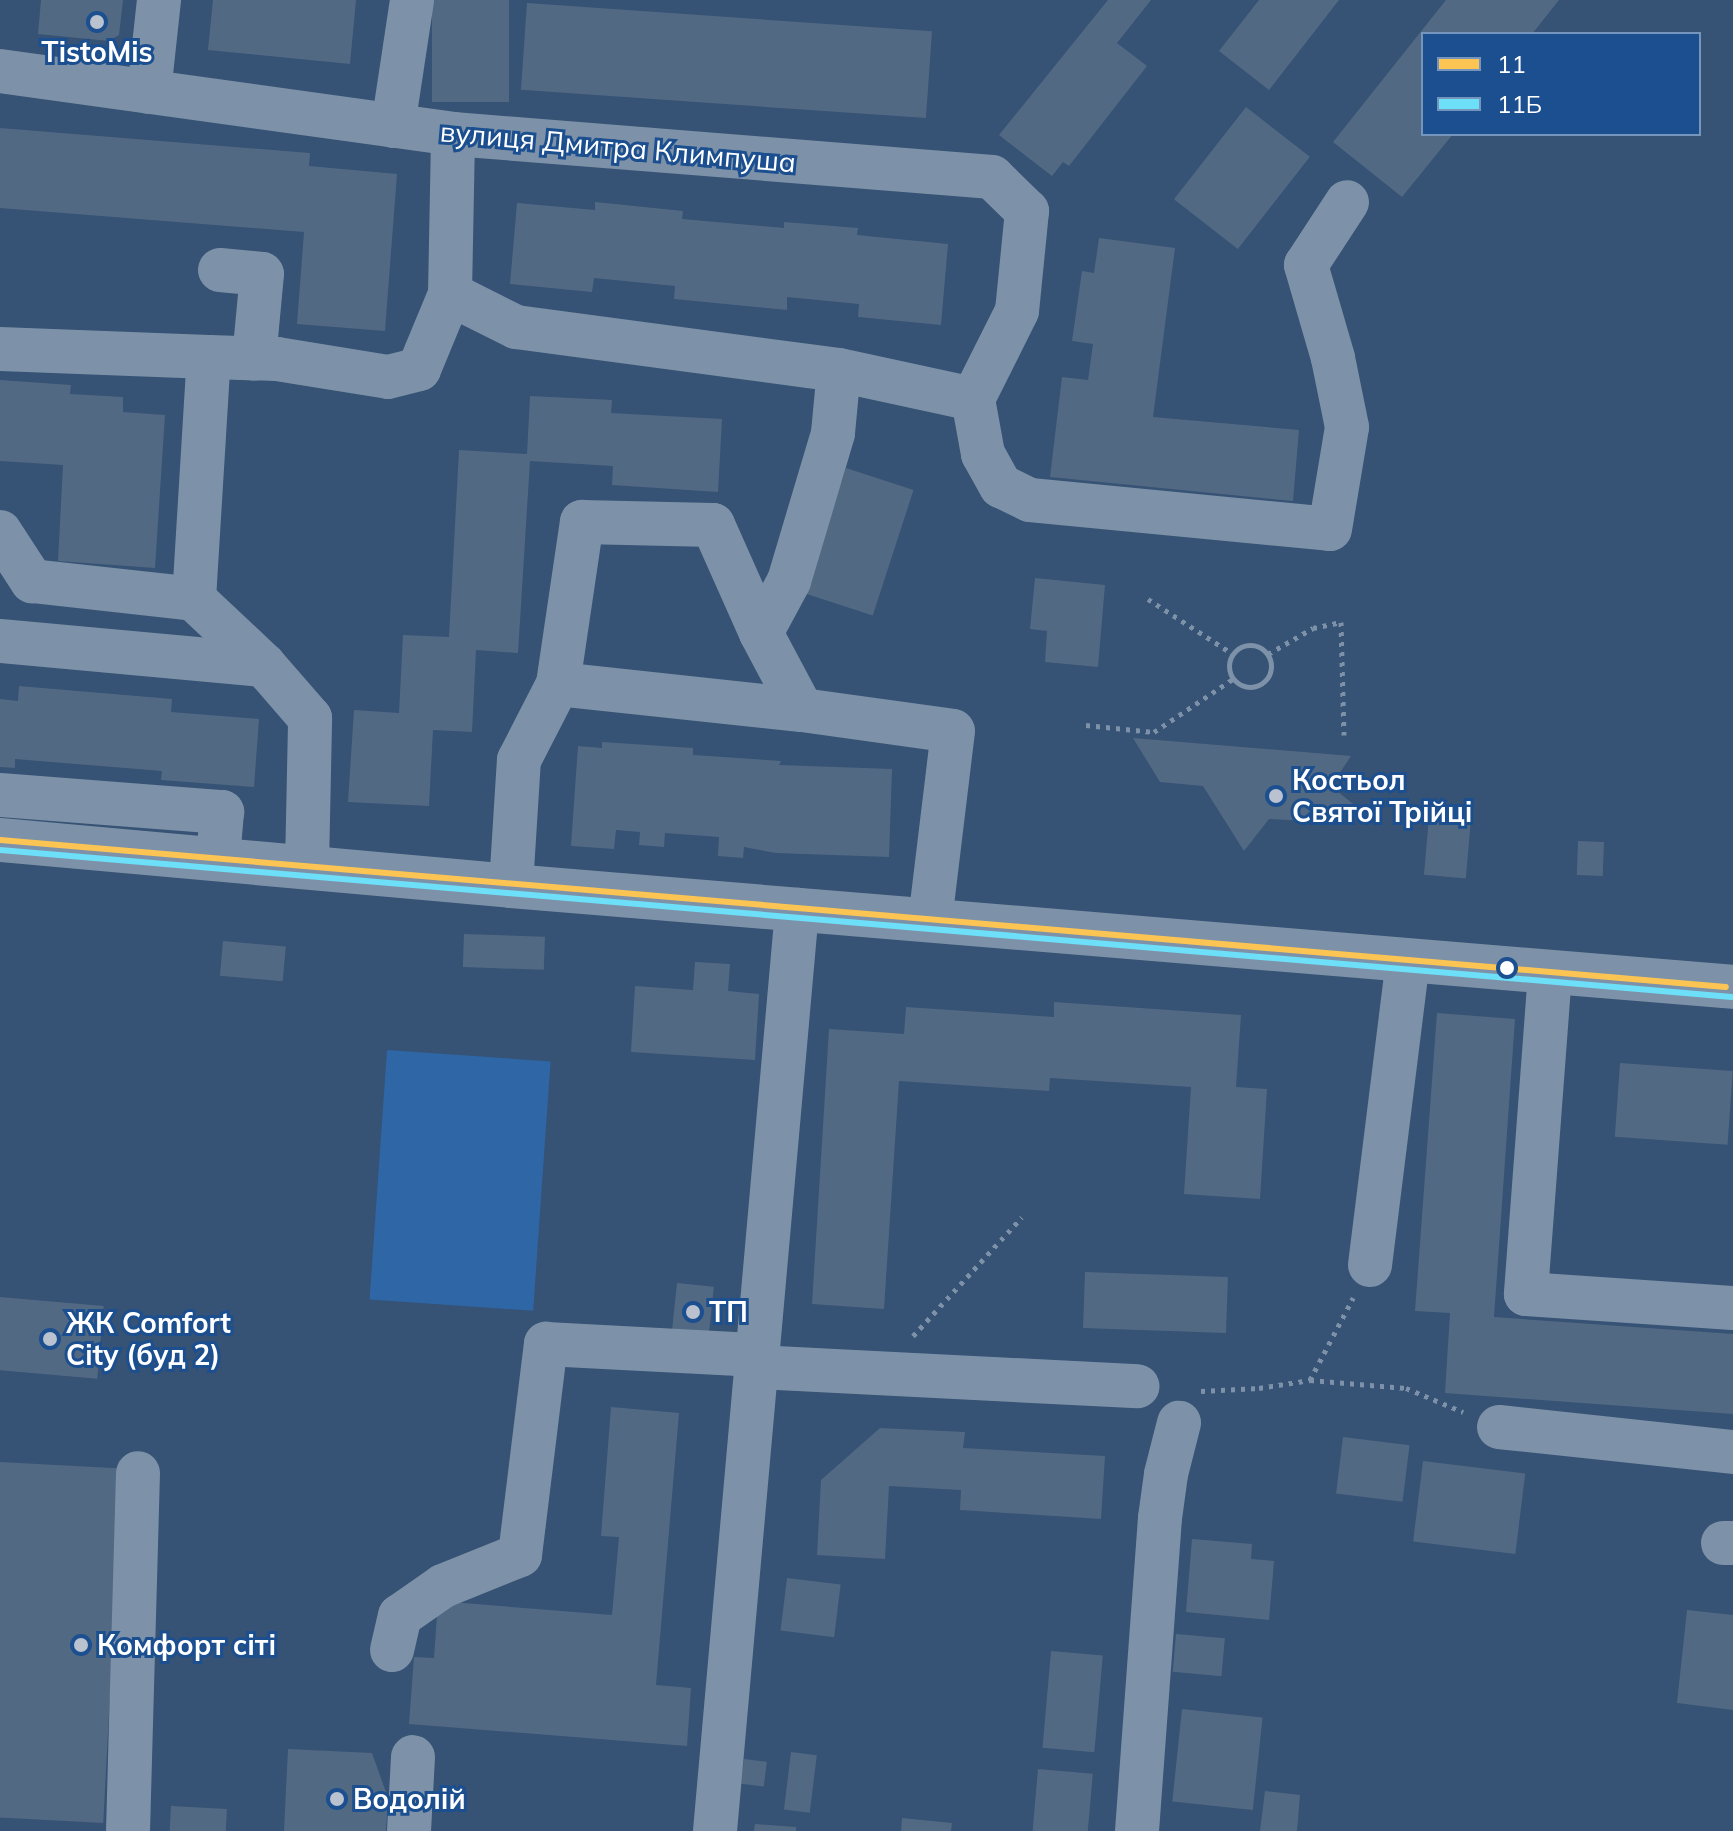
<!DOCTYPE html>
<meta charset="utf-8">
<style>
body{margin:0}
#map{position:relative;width:1733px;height:1831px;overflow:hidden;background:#365274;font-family:Mulish,sans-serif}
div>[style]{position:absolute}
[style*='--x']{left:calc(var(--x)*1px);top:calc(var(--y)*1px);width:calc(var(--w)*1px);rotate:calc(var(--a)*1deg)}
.green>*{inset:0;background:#2f66a5;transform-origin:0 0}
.building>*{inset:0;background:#526984;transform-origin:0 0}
.path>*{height:5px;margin-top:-2.5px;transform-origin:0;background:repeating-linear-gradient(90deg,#7d92a8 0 4px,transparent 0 10px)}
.path>.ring{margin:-2.5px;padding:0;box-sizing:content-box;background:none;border:5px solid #7d92a8;border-radius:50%}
.minor>*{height:44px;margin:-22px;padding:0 22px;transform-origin:22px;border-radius:22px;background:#7d92a8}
.bus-1>*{height:6px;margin:-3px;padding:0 3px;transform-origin:3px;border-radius:3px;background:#fcc553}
.bus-2>*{height:6px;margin:-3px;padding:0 3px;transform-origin:3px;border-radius:3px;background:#6ddff8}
.dots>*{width:22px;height:22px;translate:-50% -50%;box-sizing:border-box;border:4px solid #1b4f8f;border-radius:50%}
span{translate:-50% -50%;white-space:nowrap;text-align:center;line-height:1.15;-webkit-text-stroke:6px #1b4f8f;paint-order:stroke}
.poi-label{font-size:28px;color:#fff;font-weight:700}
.left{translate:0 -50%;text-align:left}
.street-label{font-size:28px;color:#fff}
.legend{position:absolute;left:1421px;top:32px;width:280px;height:104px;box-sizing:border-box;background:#1b4f8f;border:2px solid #7695bc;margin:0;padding:10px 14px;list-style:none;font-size:24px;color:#fff}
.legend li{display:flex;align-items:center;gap:16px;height:40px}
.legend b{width:40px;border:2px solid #7695bc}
</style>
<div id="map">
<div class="green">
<div style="left:387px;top:1050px;width:164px;height:250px;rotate:4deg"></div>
</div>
<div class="building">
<div style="clip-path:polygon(41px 0,123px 0,119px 35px,109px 41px,38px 34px)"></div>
<div style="clip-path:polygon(213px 0,356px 0,350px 64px,208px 50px)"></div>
<div style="left:432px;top:0;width:77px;height:102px"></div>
<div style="clip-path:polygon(1108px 0,1151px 0,1117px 43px,1147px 66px,1069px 166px,1063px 162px,1052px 176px,999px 135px)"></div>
<div style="clip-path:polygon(1259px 0,1339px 0,1269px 90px,1219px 51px)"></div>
<div style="clip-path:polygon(1446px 0,1559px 0,1532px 34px,1423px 34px,1423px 134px,1453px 134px,1402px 197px,1333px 142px)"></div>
<div style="left:527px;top:3px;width:406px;height:87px;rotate:4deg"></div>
<div style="left:1246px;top:107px;width:81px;height:117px;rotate:38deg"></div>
<div style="clip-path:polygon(0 128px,310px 153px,309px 166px,397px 174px,385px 331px,297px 324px,304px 232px,0 208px)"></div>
<div style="clip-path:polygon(595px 202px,683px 211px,682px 219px,784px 228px,784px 222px,858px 228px,857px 235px,948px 244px,941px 325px,858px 317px,859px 304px,787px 297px,787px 310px,674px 299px,675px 286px,594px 278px,592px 292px,510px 284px,517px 203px,595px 210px)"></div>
<div style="clip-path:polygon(1099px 238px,1175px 248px,1153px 417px,1299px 430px,1293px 501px,1050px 477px,1062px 377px,1088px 380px,1093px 344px,1072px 341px,1082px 271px,1094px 273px)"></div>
<div style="clip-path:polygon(0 380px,71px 385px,70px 394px,123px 397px,123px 412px,165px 415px,155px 568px,58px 561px,63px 465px,0 461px)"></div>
<div style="clip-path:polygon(530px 396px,612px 400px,611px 413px,722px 419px,718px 492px,612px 485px,613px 466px,530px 461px,518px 653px,476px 650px,472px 732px,433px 730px,429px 806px,348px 802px,354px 710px,399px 713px,403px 635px,449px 637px,459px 450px,527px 454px)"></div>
<div style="left:846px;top:468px;width:71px;height:132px;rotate:18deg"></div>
<div style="clip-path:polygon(1035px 578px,1105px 585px,1098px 667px,1045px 662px,1047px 631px,1030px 629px)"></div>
<div style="clip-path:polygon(19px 686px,172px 699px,171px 712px,259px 719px,254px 787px,161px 780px,162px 771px,15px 759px,15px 768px,0 767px,0 699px,18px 701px)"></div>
<div style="clip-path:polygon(1133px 738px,1351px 756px,1331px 786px,1358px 808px,1319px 807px,1308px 821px,1269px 819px,1244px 851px,1203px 786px,1160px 782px)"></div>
<div style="clip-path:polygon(602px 742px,693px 748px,693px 755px,781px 761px,779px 765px,892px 769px,889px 857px,776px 853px,744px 847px,743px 858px,718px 856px,719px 837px,665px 833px,664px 847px,639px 845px,640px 832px,616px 830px,614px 849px,571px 846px,578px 746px,602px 748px)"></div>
<div style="left:1429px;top:817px;width:42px;height:58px;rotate:5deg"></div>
<div style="left:1578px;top:841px;width:26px;height:34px;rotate:2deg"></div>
<div style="left:464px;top:934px;width:81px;height:33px;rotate:2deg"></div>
<div style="left:223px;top:941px;width:63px;height:35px;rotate:5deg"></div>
<div style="clip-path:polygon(695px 962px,730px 964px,728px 991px,759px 994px,755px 1060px,631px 1052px,635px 986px,693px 990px)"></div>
<div style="clip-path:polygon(1054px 1002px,1241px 1015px,1236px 1087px,1267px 1089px,1260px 1199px,1184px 1194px,1191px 1087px,1050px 1078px,1049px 1091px,899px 1081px,884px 1309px,812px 1304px,829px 1029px,904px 1034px,906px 1007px,1054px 1017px)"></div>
<div style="clip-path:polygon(1437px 1013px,1515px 1019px,1494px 1317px,1733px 1334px,1733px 1414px,1445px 1393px,1450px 1313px,1415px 1311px)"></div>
<div style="left:1620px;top:1063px;width:113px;height:74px;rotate:4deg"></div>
<div style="left:1085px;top:1272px;width:143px;height:56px;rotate:2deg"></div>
<div style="left:677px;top:1283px;width:37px;height:54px;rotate:6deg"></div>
<div style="left:0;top:1297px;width:104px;height:73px;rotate:5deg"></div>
<div style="clip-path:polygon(611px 1407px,679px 1413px,656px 1685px,691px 1688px,687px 1746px,409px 1724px,414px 1657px,434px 1658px,438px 1601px,612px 1615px,619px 1537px,601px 1536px)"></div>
<div style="clip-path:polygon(880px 1428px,965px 1432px,963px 1448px,1105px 1456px,1101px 1519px,960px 1510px,961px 1490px,889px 1486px,885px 1559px,817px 1555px,821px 1480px)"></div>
<div style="left:1343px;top:1437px;width:67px;height:57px;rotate:7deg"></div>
<div style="left:1423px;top:1461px;width:103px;height:81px;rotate:7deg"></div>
<div style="left:0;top:1462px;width:122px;height:355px;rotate:3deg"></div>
<div style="clip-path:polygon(1192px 1539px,1252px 1544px,1251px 1559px,1274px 1561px,1269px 1620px,1186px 1612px)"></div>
<div style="left:787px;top:1578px;width:54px;height:53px;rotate:7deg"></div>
<div style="clip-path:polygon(1687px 1610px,1733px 1615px,1733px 1710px,1677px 1703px)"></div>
<div style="left:1176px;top:1634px;width:49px;height:38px;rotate:5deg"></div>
<div style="left:1051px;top:1651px;width:52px;height:97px;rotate:5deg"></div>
<div style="left:1182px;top:1709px;width:81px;height:93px;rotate:6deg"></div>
<div style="clip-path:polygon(288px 1749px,372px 1753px,388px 1798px,386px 1831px,284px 1831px)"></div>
<div style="left:791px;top:1752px;width:26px;height:58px;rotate:7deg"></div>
<div style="left:744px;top:1759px;width:23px;height:25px;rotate:7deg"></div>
<div style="left:1038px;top:1769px;width:55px;height:62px;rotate:5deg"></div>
<div style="clip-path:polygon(1265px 1791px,1300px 1795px,1297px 1831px,1260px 1831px)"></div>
<div style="left:171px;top:1806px;width:56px;height:25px;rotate:3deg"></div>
<div style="clip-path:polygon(902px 1818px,952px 1823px,951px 1831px,901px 1831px)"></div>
<div style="clip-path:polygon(755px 1824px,796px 1827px,796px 1831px,754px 1831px)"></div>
</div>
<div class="path">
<div style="--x:1148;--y:599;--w:101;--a:32.9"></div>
<div class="ring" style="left:1229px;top:645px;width:37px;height:37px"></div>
<div style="--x:1268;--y:654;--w:52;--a:-30"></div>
<div style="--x:1313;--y:628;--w:29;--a:-12"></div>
<div style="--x:1341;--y:622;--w:113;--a:88.5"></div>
<div style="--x:1086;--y:725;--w:68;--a:5.9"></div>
<div style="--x:1154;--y:732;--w:95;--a:-33.9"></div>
<div style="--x:913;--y:1336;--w:161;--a:-47.5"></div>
<div style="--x:1310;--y:1380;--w:93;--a:-62.3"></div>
<div style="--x:1201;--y:1391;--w:58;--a:-3"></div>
<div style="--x:1259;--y:1388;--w:52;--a:-8.9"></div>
<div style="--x:1310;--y:1380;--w:96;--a:4.8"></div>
<div style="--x:1406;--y:1388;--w:62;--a:22.8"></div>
</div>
<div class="minor">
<div style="--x:0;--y:71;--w:457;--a:7.9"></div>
<div style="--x:453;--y:134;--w:541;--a:4.56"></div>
<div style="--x:992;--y:177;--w:49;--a:44.2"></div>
<div style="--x:1027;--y:211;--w:100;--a:95.7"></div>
<div style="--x:1017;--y:311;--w:98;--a:116.6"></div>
<div style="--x:149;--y:92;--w:93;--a:-83.8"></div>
<div style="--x:393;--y:126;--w:127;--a:-81.4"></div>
<div style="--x:220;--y:270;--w:42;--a:5.4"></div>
<div style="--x:262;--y:274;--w:85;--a:95.4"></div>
<div style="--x:450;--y:294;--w:74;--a:26.6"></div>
<div style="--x:516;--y:327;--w:326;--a:7.6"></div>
<div style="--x:839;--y:370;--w:137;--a:12.2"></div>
<div style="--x:0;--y:349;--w:209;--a:2.2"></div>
<div style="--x:973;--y:399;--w:56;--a:79.7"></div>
<div style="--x:983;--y:454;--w:37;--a:61"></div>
<div style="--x:1001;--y:486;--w:32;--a:26"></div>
<div style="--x:1030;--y:500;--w:301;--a:5.5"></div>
<div style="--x:1330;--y:529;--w:103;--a:-80.5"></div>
<div style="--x:1347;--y:427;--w:70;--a:-101.5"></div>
<div style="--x:1333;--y:358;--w:97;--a:-106.2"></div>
<div style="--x:1306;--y:265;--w:75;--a:-56.9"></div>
<div style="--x:0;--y:532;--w:59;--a:56.9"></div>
<div style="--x:32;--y:581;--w:163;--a:6.3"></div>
<div style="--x:761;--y:633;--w:59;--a:-61.7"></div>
<div style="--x:789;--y:581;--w:154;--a:-73.4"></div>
<div style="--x:833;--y:433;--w:63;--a:-84.6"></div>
<div style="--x:0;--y:641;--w:265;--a:5.2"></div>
<div style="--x:558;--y:684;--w:245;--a:6.1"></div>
<div style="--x:0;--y:795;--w:223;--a:4.4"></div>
<div style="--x:222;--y:812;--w:47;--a:94.9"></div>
<div style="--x:0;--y:840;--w:513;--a:5.14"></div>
<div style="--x:511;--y:886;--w:1226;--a:4.72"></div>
<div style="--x:307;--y:867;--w:149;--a:-88.8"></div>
<div style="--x:310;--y:718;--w:70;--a:-131"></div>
<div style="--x:264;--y:665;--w:96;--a:-136.7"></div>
<div style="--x:194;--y:599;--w:242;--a:-86.5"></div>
<div style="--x:209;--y:357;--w:68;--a:1.7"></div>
<div style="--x:277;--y:359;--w:112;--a:9.2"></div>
<div style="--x:388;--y:377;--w:32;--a:-14"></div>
<div style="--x:419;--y:369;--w:81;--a:-67.5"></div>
<div style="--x:450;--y:294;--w:160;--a:-88.9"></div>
<div style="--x:511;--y:886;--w:126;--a:-86.4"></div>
<div style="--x:519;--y:760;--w:85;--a:-62.8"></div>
<div style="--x:558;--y:684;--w:164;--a:-81.6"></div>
<div style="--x:582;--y:522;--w:131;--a:1.3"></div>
<div style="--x:713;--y:525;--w:118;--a:66"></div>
<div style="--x:761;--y:633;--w:87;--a:62"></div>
<div style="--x:802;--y:710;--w:152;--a:7.9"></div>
<div style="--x:953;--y:731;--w:190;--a:96.9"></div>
<div style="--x:1550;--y:973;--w:322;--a:94.3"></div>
<div style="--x:1526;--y:1294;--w:207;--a:3.9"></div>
<div style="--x:1370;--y:1265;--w:306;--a:-82.9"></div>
<div style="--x:757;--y:1367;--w:381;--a:2.9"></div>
<div style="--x:1499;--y:1427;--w:235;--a:6.1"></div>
<div style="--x:1723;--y:1543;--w:10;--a:0"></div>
<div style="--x:392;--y:1650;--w:35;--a:-77"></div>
<div style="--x:400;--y:1616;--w:52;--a:-34.9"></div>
<div style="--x:443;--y:1586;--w:83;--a:-21.9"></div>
<div style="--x:520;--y:1555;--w:213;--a:-83"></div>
<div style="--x:546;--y:1344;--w:212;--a:3"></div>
<div style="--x:128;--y:1831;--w:358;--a:-88.4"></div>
<div style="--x:409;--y:1831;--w:74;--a:-86.9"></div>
<div style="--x:715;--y:1831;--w:925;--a:-84.91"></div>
<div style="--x:1137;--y:1831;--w:314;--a:-85.8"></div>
<div style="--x:1160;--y:1518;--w:44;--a:-82.2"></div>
<div style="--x:1166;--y:1474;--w:53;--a:-75.7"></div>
</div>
<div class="bus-1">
<div style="--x:0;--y:840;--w:1732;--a:4.87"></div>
</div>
<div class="bus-2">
<div style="--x:0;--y:850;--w:1738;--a:4.85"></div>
</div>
<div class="dots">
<div style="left:97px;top:22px;background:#b9c2ce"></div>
<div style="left:1276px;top:796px;background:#b9c2ce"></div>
<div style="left:1507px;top:968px;background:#fff"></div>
<div style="left:693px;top:1312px;background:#b9c2ce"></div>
<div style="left:50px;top:1339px;background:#b9c2ce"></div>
<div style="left:81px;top:1645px;background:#b9c2ce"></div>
<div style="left:337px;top:1799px;background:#b9c2ce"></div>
</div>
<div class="poi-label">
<span style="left:97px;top:52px">TistoMis</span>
<span class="left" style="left:1292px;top:796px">Костьол<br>Святої Трійці</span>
<span class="left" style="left:709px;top:1312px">ТП</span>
<span class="left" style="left:66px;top:1339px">ЖК Comfort<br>City (буд 2)</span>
<span class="left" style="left:97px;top:1645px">Комфорт сіті</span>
<span class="left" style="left:353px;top:1799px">Водолій</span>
</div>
<div class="street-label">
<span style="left:618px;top:147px;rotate:5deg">вулиця Дмитра Климпуша</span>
</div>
<ul class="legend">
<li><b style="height:10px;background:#fcc553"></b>11</li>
<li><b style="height:10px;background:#6ddff8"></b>11Б</li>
</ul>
</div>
